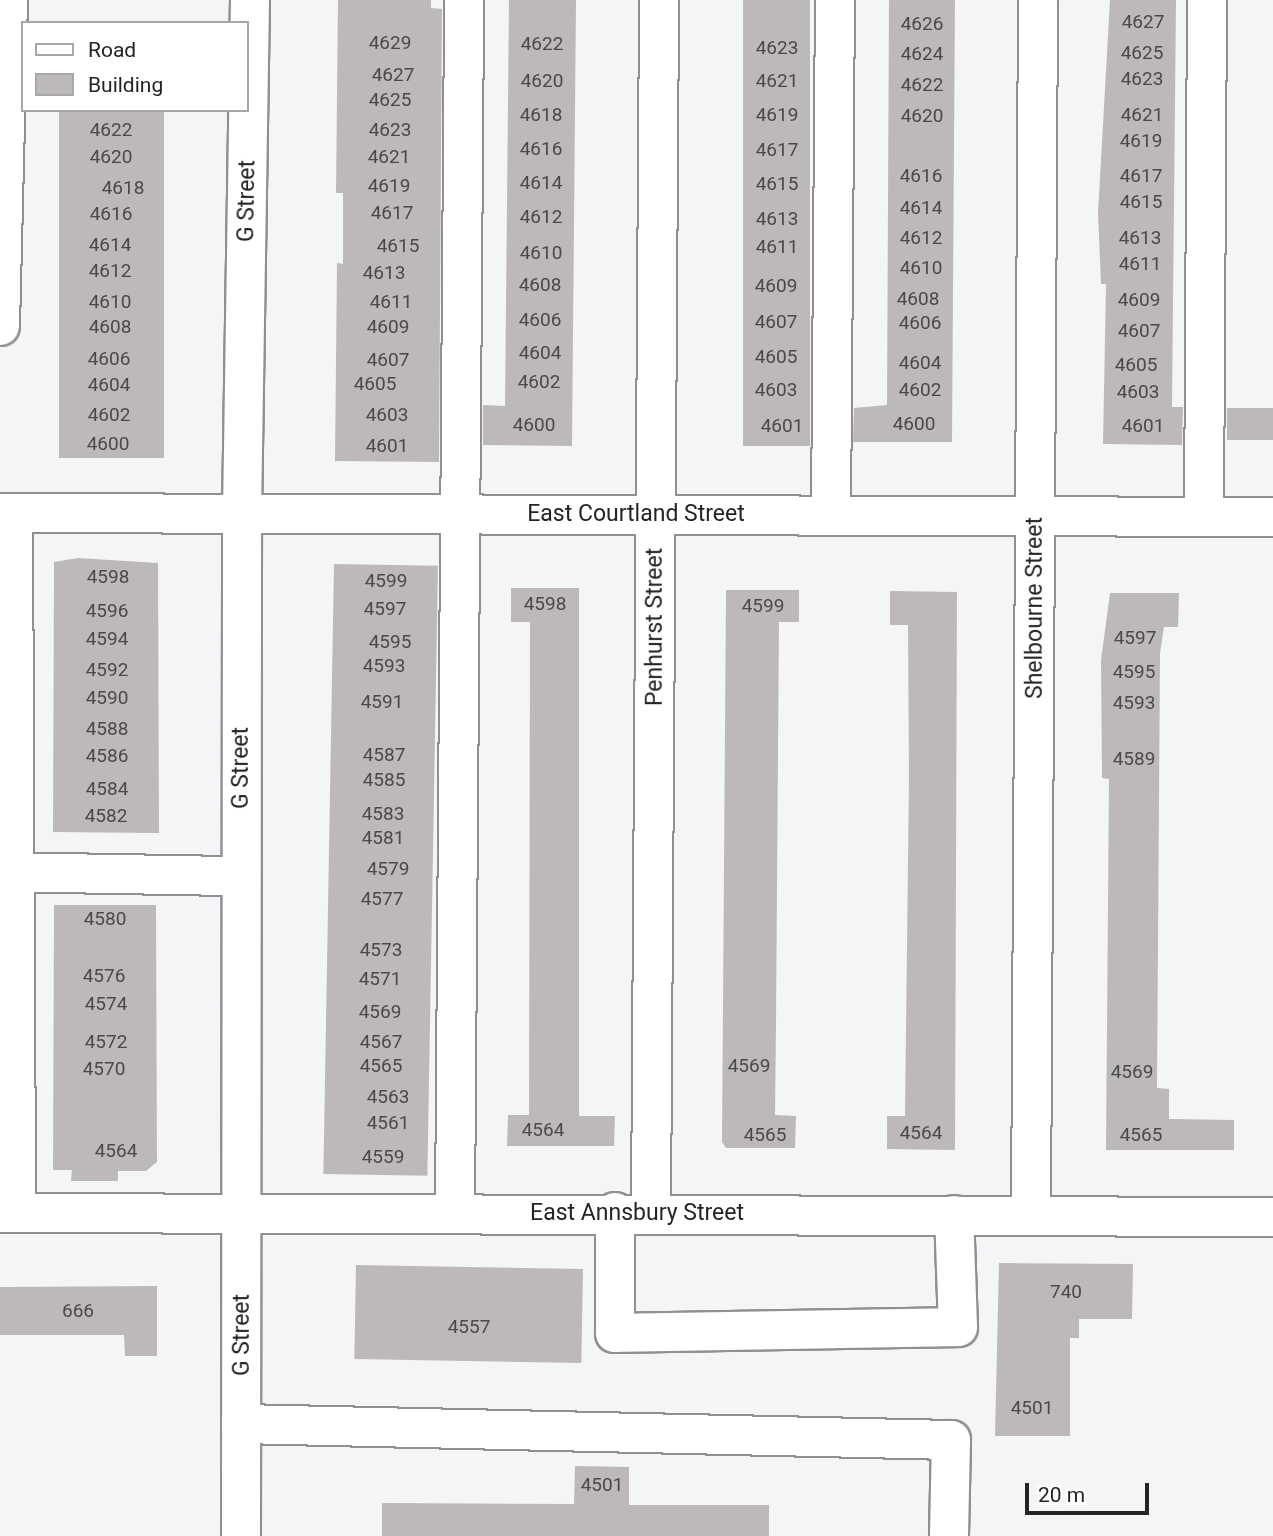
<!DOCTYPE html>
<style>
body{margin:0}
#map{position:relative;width:1273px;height:1536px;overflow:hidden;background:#f4f5f7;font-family:Roboto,sans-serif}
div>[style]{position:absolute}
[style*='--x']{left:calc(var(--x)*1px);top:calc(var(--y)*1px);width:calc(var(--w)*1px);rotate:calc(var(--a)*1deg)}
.building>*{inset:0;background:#bdb9b9;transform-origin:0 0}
.roads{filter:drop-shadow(2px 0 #909093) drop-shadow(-2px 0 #909093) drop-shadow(0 2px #909093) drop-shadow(0 -2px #909093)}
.minor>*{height:38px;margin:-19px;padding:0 19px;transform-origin:19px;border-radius:19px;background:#fff}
span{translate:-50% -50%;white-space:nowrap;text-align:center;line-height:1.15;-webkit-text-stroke:7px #fff;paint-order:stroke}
.number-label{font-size:19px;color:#4a494a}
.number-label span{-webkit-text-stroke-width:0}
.street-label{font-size:23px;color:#242425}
.legend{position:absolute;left:21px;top:21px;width:228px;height:91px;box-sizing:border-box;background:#fff;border:2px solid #a7a7a8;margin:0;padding:9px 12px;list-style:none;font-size:21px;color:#242425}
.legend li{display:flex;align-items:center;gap:14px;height:35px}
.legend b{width:35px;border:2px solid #a7a7a8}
.scale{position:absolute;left:1025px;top:1483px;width:124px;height:32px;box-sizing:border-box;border:4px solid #242425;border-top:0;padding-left:9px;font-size:21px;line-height:24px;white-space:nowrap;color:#242425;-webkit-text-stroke:5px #fff;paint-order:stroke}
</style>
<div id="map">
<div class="building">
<div style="clip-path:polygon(338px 0,431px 0,431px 8px,442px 9px,439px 462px,335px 461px,337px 263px,343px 264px,343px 193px,336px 193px)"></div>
<div style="clip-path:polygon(509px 0,576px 0,572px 446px,483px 445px,483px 405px,505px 406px)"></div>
<div style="left:743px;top:0;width:67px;height:446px"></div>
<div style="clip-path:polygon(889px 0,955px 0,952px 442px,853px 442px,854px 408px,887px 405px)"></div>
<div style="clip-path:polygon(1110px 0,1176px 0,1172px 407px,1183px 407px,1182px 445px,1103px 444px,1106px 284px,1101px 284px,1098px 213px)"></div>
<div style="left:59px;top:110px;width:105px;height:348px"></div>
<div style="left:1227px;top:408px;width:46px;height:32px"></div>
<div style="clip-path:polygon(78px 558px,158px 563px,159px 833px,53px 832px,54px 562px)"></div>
<div style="left:334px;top:564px;width:104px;height:610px;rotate:1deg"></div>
<div style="clip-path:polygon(511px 588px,579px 588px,579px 1116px,615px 1116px,614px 1146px,507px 1146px,508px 1115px,529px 1115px,530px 622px,511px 622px)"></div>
<div style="clip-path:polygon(726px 590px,799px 590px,799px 622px,779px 622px,776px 1023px,775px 1115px,796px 1116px,795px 1148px,726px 1148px,722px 1142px)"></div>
<div style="clip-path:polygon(890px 591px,957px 592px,955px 1150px,887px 1149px,887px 1116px,905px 1116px,909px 777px,908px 625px,890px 625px)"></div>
<div style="clip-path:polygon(1110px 593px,1179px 593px,1178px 627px,1164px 627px,1160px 653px,1157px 1088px,1169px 1089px,1169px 1119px,1234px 1120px,1234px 1150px,1106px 1150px,1109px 779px,1102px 778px,1101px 660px)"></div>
<div style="clip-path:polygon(54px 905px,156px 905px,157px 1162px,146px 1171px,118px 1171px,118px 1181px,71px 1181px,72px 1170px,53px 1170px)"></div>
<div style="clip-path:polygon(999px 1263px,1133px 1264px,1132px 1319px,1079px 1319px,1079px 1338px,1070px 1338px,1070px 1436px,995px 1436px)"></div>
<div style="left:356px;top:1265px;width:227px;height:94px;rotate:1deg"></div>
<div style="clip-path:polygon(157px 1286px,157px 1356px,125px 1356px,124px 1335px,0 1335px,0 1287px)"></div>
<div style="clip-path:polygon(575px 1466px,629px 1467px,629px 1505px,769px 1505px,769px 1536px,382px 1536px,382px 1503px,574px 1504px)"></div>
</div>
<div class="roads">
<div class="minor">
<div style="--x:0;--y:326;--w:326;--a:-88.6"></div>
<div style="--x:0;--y:513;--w:1273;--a:0.18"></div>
<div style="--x:13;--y:513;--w:700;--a:89.75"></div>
<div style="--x:831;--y:516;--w:516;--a:-89.56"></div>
<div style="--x:1204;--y:517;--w:517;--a:-89.67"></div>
<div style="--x:0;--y:872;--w:241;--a:1"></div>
<div style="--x:615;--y:1212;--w:121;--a:90"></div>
<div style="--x:615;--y:1333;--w:343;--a:-1"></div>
<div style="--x:958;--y:1327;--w:112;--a:-92"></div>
<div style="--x:651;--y:1212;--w:1212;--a:-89.62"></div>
<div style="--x:0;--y:1213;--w:1273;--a:0.18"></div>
<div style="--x:455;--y:1213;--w:1213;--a:-89.57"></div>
<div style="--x:1031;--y:1216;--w:1216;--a:-89.67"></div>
<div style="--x:241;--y:1424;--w:710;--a:1.29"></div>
<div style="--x:951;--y:1440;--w:96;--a:91.2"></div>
<div style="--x:241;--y:1536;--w:1022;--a:-89.94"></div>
<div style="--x:242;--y:514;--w:514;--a:-89.11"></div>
</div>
</div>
<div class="number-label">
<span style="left:1143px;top:22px">4627</span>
<span style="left:922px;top:24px">4626</span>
<span style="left:390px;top:43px">4629</span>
<span style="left:542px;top:44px">4622</span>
<span style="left:777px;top:48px">4623</span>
<span style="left:1142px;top:53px">4625</span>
<span style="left:922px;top:54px">4624</span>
<span style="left:393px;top:75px">4627</span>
<span style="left:1142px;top:79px">4623</span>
<span style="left:542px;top:81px">4620</span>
<span style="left:777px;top:81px">4621</span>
<span style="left:922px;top:85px">4622</span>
<span style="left:390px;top:100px">4625</span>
<span style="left:541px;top:115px">4618</span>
<span style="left:777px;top:115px">4619</span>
<span style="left:1142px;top:115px">4621</span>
<span style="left:922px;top:116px">4620</span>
<span style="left:111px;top:130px">4622</span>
<span style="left:390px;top:130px">4623</span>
<span style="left:1141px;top:141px">4619</span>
<span style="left:541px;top:149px">4616</span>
<span style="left:777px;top:150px">4617</span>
<span style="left:111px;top:157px">4620</span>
<span style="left:389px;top:157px">4621</span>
<span style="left:921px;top:176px">4616</span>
<span style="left:1141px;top:176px">4617</span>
<span style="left:541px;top:183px">4614</span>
<span style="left:777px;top:184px">4615</span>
<span style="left:389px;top:186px">4619</span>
<span style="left:123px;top:188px">4618</span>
<span style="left:1141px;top:202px">4615</span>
<span style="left:921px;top:208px">4614</span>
<span style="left:392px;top:213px">4617</span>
<span style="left:111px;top:214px">4616</span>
<span style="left:541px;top:217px">4612</span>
<span style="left:777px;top:219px">4613</span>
<span style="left:921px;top:238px">4612</span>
<span style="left:1140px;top:238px">4613</span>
<span style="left:110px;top:245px">4614</span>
<span style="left:398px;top:246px">4615</span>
<span style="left:777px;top:247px">4611</span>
<span style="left:541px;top:253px">4610</span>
<span style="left:1140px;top:264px">4611</span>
<span style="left:921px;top:268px">4610</span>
<span style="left:110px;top:271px">4612</span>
<span style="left:384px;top:273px">4613</span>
<span style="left:540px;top:285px">4608</span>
<span style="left:776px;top:286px">4609</span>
<span style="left:918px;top:299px">4608</span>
<span style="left:1139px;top:300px">4609</span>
<span style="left:110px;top:302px">4610</span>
<span style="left:391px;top:302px">4611</span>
<span style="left:540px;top:320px">4606</span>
<span style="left:776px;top:322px">4607</span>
<span style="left:920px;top:323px">4606</span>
<span style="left:110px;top:327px">4608</span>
<span style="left:388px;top:327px">4609</span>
<span style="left:1139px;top:331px">4607</span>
<span style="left:540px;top:353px">4604</span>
<span style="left:776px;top:357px">4605</span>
<span style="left:109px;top:359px">4606</span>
<span style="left:388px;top:360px">4607</span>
<span style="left:920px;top:363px">4604</span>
<span style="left:1136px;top:365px">4605</span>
<span style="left:539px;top:382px">4602</span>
<span style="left:375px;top:384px">4605</span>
<span style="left:109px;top:385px">4604</span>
<span style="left:776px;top:390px">4603</span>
<span style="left:920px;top:390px">4602</span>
<span style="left:1138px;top:392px">4603</span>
<span style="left:109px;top:415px">4602</span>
<span style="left:387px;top:415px">4603</span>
<span style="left:914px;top:424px">4600</span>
<span style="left:534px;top:425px">4600</span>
<span style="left:782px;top:426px">4601</span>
<span style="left:1143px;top:426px">4601</span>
<span style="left:108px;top:444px">4600</span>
<span style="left:387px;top:446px">4601</span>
<span style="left:108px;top:577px">4598</span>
<span style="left:386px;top:581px">4599</span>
<span style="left:545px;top:604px">4598</span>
<span style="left:763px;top:606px">4599</span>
<span style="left:385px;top:609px">4597</span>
<span style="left:107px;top:611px">4596</span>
<span style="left:1135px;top:638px">4597</span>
<span style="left:107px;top:639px">4594</span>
<span style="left:390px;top:642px">4595</span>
<span style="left:384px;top:666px">4593</span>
<span style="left:107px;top:670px">4592</span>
<span style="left:1134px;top:672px">4595</span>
<span style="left:107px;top:698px">4590</span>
<span style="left:382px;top:702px">4591</span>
<span style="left:1134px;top:703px">4593</span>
<span style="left:107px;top:729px">4588</span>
<span style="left:384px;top:755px">4587</span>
<span style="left:107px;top:756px">4586</span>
<span style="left:1134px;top:759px">4589</span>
<span style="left:384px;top:780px">4585</span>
<span style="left:107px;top:789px">4584</span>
<span style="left:383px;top:814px">4583</span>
<span style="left:106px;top:816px">4582</span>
<span style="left:383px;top:838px">4581</span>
<span style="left:388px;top:869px">4579</span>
<span style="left:382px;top:899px">4577</span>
<span style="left:105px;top:919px">4580</span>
<span style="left:381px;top:950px">4573</span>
<span style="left:104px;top:976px">4576</span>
<span style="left:380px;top:979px">4571</span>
<span style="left:106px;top:1004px">4574</span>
<span style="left:380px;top:1012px">4569</span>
<span style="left:106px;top:1042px">4572</span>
<span style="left:381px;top:1042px">4567</span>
<span style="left:381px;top:1066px">4565</span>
<span style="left:749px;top:1066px">4569</span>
<span style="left:104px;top:1069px">4570</span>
<span style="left:1132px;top:1072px">4569</span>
<span style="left:388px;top:1097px">4563</span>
<span style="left:388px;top:1123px">4561</span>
<span style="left:543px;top:1130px">4564</span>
<span style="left:921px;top:1133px">4564</span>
<span style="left:765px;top:1135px">4565</span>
<span style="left:1141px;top:1135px">4565</span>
<span style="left:116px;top:1151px">4564</span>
<span style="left:383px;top:1157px">4559</span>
<span style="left:1066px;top:1292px">740</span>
<span style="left:78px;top:1311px">666</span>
<span style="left:469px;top:1327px">4557</span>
<span style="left:1032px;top:1408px">4501</span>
<span style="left:602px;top:1485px">4501</span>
</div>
<div class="street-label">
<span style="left:247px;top:201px;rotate:-89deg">G Street</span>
<span style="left:636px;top:514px">East Courtland Street</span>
<span style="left:1035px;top:608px;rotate:-90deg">Shelbourne Street</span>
<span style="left:655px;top:627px;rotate:-90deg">Penhurst Street</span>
<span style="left:241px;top:768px;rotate:-90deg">G Street</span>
<span style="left:637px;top:1213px">East Annsbury Street</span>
<span style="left:242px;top:1335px;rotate:-90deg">G Street</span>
</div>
<ul class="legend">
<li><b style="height:9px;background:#fff"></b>Road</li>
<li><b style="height:19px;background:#bdb9b9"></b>Building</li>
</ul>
<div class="scale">20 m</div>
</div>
